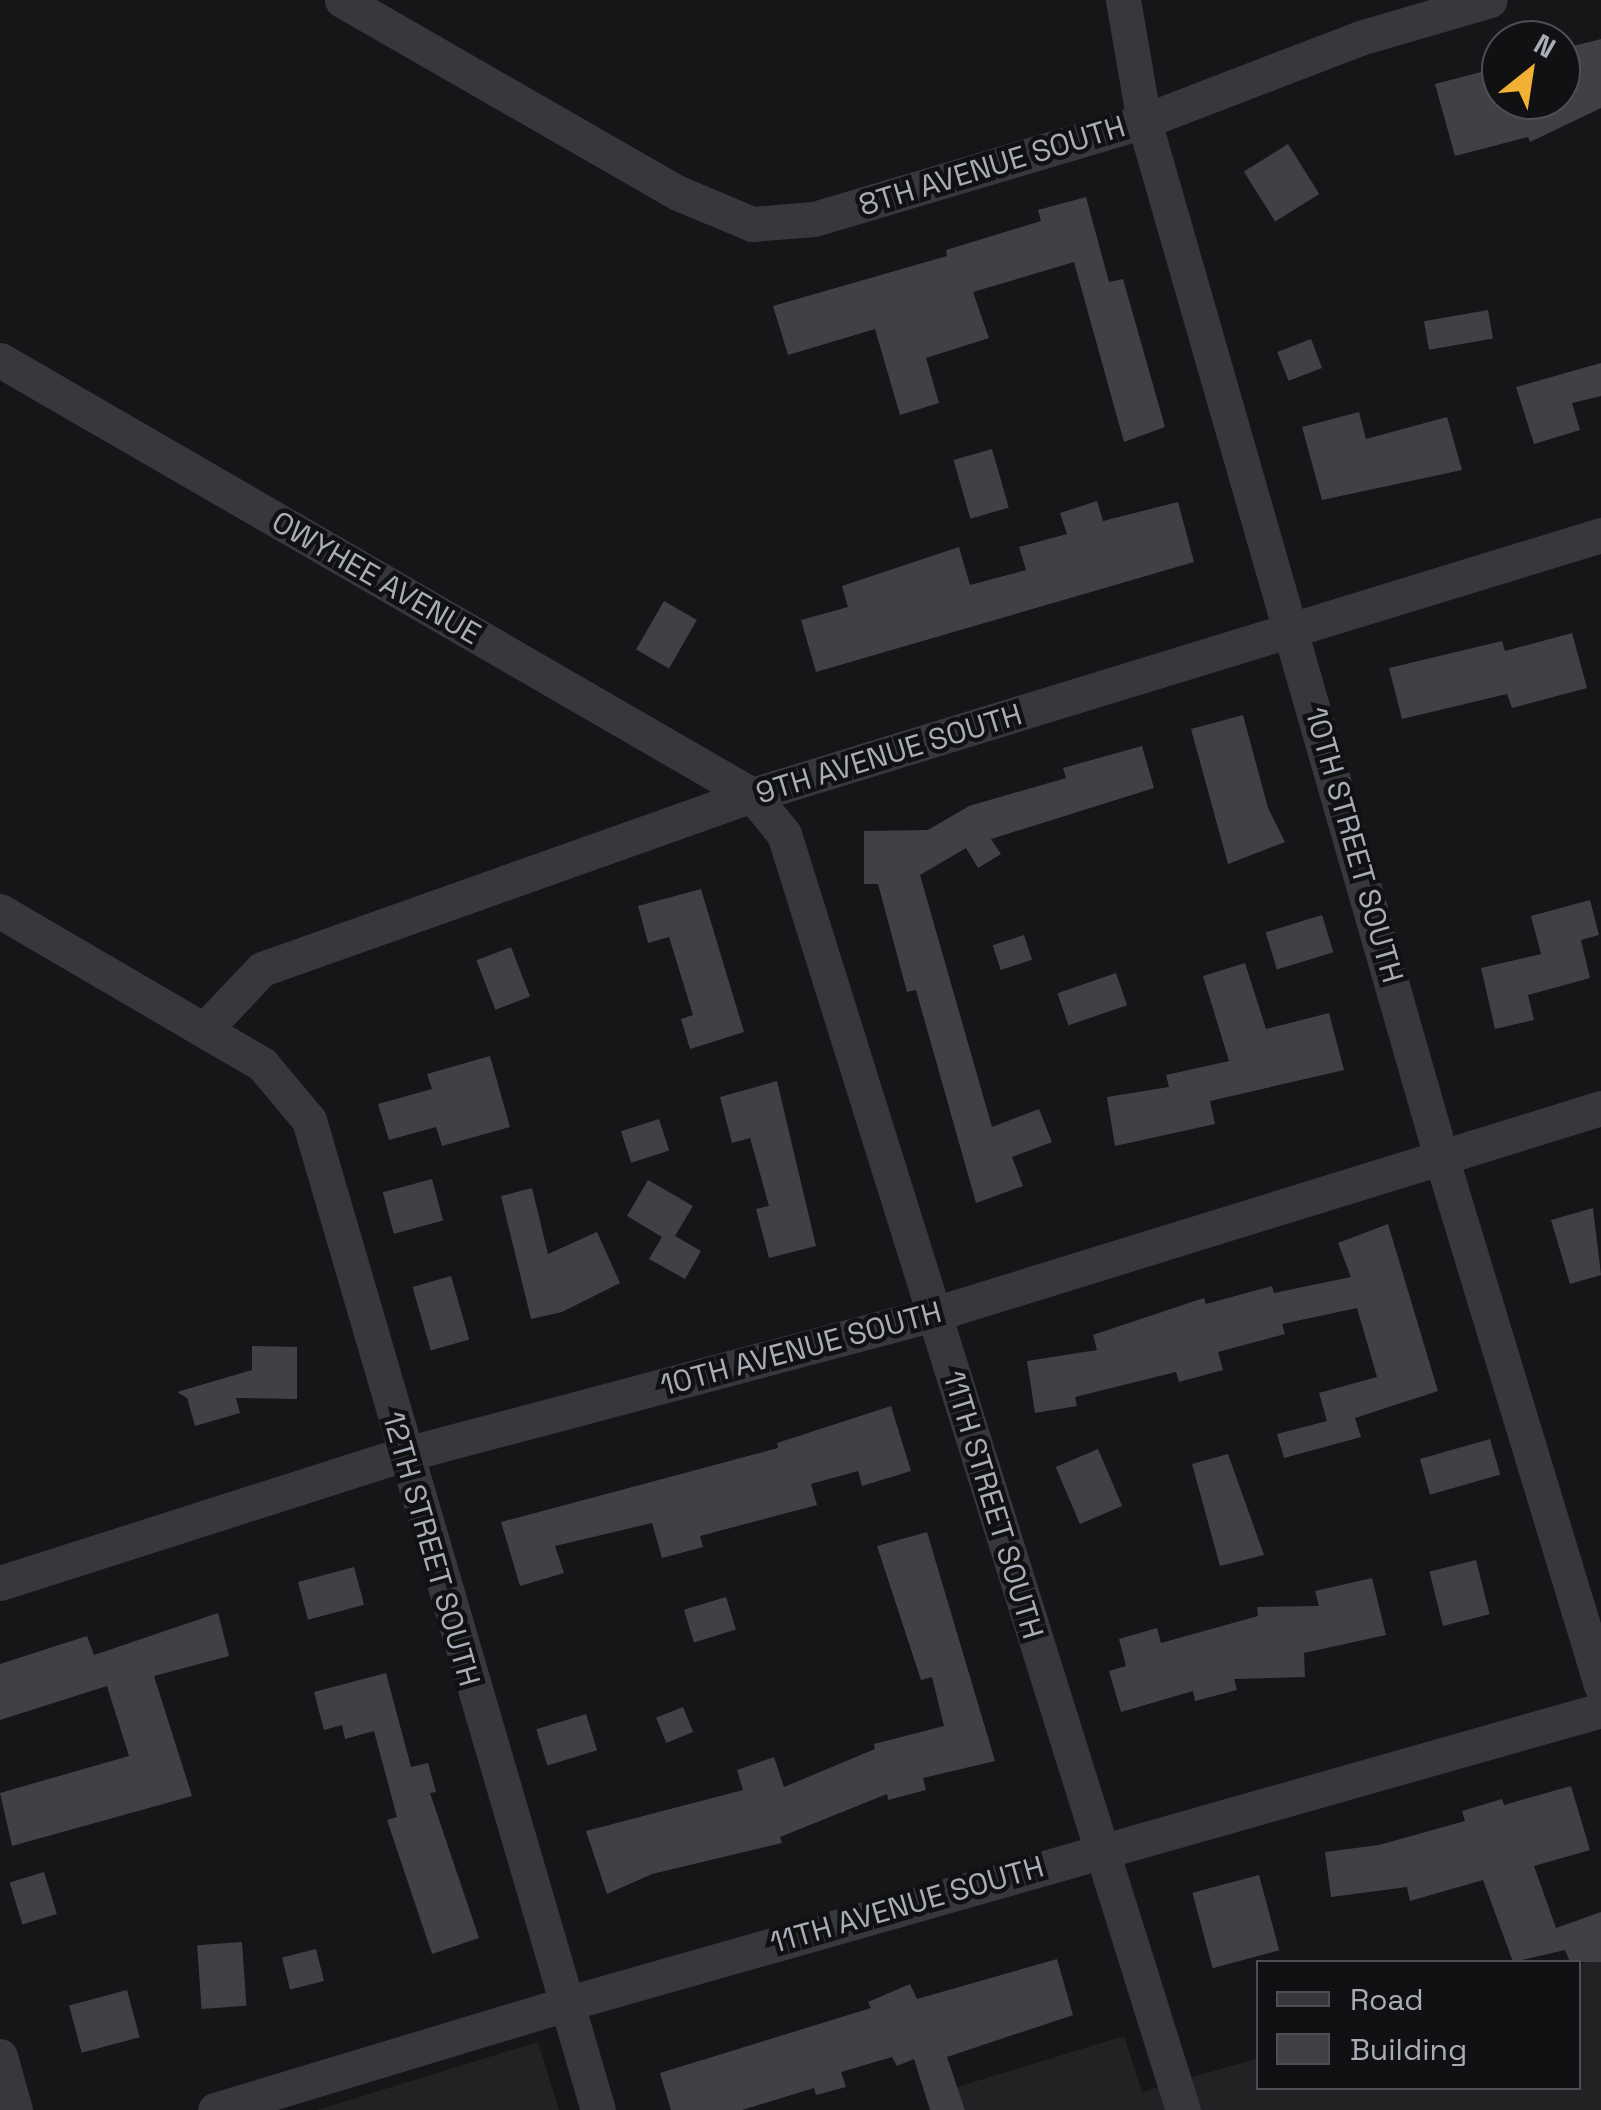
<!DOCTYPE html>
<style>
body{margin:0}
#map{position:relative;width:1601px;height:2110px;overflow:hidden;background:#161618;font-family:"Space Grotesk",sans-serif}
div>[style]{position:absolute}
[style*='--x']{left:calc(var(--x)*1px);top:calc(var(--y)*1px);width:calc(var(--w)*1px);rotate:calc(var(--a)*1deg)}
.built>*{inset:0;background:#222225}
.building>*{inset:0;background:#404145;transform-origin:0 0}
.minor>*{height:35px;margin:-17.5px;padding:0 17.5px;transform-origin:17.5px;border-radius:17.5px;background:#37383d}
span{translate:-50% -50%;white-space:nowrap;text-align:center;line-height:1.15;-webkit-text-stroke:9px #111113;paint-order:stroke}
.street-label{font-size:30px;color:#a8adb8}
.legend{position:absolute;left:1256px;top:1960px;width:325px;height:130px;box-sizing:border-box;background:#111113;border:2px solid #4d4f55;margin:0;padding:12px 18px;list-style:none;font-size:30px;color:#a8adb8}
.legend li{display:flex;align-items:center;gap:20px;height:50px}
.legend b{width:50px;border:2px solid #4d4f55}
.north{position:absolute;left:1481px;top:20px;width:100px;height:100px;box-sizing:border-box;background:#111113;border:2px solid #4d4f55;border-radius:50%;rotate:30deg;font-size:28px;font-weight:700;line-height:40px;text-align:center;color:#a8adb8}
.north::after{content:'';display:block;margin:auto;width:35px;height:45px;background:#f2b134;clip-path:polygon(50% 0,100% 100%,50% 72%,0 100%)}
</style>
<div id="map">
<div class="built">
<div style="clip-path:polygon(1601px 1958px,1601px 2110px,965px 2110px,957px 2087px,1124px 2036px,1142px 2092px,1258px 2058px,1258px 2088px,1578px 2088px,1579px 1964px)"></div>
<div style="clip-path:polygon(538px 2042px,559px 2110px,317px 2110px)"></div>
</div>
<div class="building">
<div style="clip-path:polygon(1601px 39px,1601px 108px,1530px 142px,1528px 137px,1455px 156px,1435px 84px,1481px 72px,1485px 86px,1501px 79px,1501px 100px,1561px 100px,1561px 49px)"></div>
<div style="left:1288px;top:144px;width:59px;height:52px;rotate:58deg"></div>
<div style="clip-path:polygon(1086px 197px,1109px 282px,1123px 279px,1165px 427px,1124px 442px,1074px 262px,973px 292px,989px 338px,926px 358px,939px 403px,900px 415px,875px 329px,788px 355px,773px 306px,947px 256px,946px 250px,1041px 221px,1038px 210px)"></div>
<div style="left:1488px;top:310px;width:29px;height:65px;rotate:80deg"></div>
<div style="left:1311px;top:339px;width:31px;height:36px;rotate:69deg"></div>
<div style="clip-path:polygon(1601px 363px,1601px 396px,1572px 403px,1580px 430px,1534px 444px,1516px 387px)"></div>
<div style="clip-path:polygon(1359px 412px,1366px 439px,1447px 417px,1462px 470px,1322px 500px,1302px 427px)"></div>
<div style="left:992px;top:449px;width:61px;height:40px;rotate:74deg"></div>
<div style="clip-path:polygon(1097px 501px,1103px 521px,1178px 502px,1194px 562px,816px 672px,801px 620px,848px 607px,842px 586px,959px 547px,970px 585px,1026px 570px,1019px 547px,1067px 534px,1060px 513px)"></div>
<div style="left:664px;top:601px;width:38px;height:56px;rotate:30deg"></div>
<div style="clip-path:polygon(1572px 633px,1587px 688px,1512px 708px,1507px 694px,1402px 719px,1389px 668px,1502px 641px,1505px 651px)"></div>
<div style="clip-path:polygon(1243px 715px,1268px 808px,1285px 842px,1228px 864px,1191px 729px)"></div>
<div style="clip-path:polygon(1142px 746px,1154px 788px,991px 839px,1001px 854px,978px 868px,966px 848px,920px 875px,992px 1127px,1039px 1109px,1052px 1142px,1012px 1157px,1023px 1186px,976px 1203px,916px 990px,907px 992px,878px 884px,864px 884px,864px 831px,928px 830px,969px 806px,1066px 778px,1063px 768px)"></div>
<div style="clip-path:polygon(701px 889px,744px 1032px,690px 1049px,681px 1019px,693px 1015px,669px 937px,648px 943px,638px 906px)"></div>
<div style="clip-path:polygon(1590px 900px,1599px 935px,1581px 940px,1590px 978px,1528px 995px,1534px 1020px,1495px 1029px,1481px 968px,1541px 954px,1531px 916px)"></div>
<div style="left:1322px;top:915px;width:39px;height:59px;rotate:73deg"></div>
<div style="left:1024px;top:935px;width:26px;height:33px;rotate:72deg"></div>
<div style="left:511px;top:947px;width:53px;height:37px;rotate:69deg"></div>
<div style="clip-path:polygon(1245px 963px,1266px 1029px,1329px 1013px,1344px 1070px,1210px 1101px,1215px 1124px,1115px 1146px,1107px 1097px,1169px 1087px,1166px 1075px,1229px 1061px,1203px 976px)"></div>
<div style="left:1116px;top:973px;width:34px;height:62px;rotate:71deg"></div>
<div style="clip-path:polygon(490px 1056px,510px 1127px,442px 1146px,436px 1127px,389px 1140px,378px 1104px,432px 1089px,427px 1074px)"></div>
<div style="clip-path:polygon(777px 1081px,816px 1246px,769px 1258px,756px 1209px,769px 1206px,750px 1138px,732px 1143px,720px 1097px)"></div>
<div style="left:659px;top:1119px;width:33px;height:40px;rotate:72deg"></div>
<div style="left:432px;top:1179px;width:43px;height:51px;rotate:75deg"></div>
<div style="clip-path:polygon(648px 1180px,693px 1206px,675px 1236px,701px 1251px,685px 1279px,649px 1259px,662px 1237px,627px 1216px)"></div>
<div style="clip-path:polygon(532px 1188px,548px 1254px,597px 1232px,620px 1283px,562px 1312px,531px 1319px,501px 1196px)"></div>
<div style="clip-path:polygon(1593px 1208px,1601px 1275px,1570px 1284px,1551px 1220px)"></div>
<div style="clip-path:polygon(1388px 1224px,1438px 1391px,1355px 1418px,1361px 1437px,1284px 1458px,1277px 1434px,1327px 1421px,1319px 1393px,1377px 1377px,1357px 1308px,1282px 1324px,1285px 1334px,1218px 1352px,1223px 1370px,1179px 1382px,1176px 1372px,1075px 1397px,1077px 1406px,1035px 1413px,1027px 1361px,1097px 1350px,1093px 1335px,1204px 1298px,1206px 1304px,1272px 1286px,1274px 1293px,1351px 1277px,1338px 1243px)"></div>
<div style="left:451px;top:1276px;width:66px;height:40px;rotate:74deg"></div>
<div style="clip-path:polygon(252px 1346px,297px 1347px,297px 1399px,236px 1398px,240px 1413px,195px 1426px,187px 1398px,177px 1392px,252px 1370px)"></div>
<div style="clip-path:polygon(891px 1406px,911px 1471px,862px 1486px,858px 1471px,811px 1484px,817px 1505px,700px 1536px,703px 1547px,662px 1558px,652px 1523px,555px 1546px,564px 1573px,520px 1586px,501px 1522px,778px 1448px,777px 1443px)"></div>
<div style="left:1490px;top:1439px;width:37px;height:73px;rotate:74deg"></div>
<div style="left:1098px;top:1449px;width:62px;height:46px;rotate:67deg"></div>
<div style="clip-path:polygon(1228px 1454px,1264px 1555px,1220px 1566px,1192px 1464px)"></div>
<div style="clip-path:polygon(927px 1532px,995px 1761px,923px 1778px,926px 1790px,888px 1800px,887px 1794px,780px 1837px,782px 1843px,652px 1874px,607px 1894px,586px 1831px,743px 1790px,737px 1770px,774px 1757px,784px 1787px,875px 1749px,874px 1744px,944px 1726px,932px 1677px,921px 1680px,877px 1546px)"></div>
<div style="left:1476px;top:1560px;width:56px;height:48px;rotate:76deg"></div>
<div style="left:354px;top:1567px;width:39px;height:58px;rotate:75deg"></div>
<div style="clip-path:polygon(1372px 1578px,1386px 1635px,1304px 1653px,1305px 1677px,1234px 1679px,1237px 1690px,1195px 1701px,1193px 1691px,1121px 1712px,1109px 1671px,1126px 1666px,1119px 1639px,1157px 1628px,1161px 1643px,1258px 1616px,1257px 1607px,1319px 1606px,1315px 1591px)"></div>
<div style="left:726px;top:1597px;width:34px;height:44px;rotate:73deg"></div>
<div style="clip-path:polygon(218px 1613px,229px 1656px,154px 1676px,192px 1796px,12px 1846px,0 1793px,129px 1756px,107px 1686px,0 1720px,0 1664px,87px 1636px,94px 1655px)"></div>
<div style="clip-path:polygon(386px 1673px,411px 1767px,428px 1763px,436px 1792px,430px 1793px,479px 1938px,432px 1954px,387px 1820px,397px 1817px,374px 1731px,345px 1739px,342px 1725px,324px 1730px,314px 1692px)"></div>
<div style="left:683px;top:1707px;width:27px;height:29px;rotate:68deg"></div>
<div style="left:586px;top:1714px;width:38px;height:52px;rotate:73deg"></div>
<div style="clip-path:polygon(1571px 1786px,1590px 1850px,1534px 1866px,1556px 1928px,1601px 1912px,1601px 1962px,1570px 1962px,1565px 1950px,1513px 1962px,1483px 1880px,1410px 1901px,1407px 1887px,1331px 1897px,1325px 1852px,1379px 1845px,1465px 1821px,1462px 1811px,1502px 1799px,1504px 1805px)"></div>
<div style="left:44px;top:1872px;width:44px;height:36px;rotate:73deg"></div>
<div style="left:1259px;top:1875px;width:78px;height:69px;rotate:75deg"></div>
<div style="left:242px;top:1942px;width:64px;height:45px;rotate:86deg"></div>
<div style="left:316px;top:1949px;width:33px;height:35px;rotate:76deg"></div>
<div style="clip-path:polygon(1057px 1959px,1073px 2015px,947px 2057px,965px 2110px,930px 2110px,914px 2059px,897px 2066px,892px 2057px,841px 2072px,846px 2087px,816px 2095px,814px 2088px,742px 2110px,671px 2110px,660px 2073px,871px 2008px,868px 2002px,910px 1984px,917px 1999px)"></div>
<div style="left:127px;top:1990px;width:49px;height:60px;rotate:75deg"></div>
</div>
<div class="minor">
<div style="--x:342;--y:0;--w:387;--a:29.9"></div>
<div style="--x:678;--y:193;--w:80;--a:22.7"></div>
<div style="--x:752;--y:224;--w:62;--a:-4.6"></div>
<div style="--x:814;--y:219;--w:344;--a:-16.5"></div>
<div style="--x:1144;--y:121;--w:231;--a:-21"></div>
<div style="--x:1360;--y:38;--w:135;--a:-16.3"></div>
<div style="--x:1123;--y:0;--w:123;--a:80.2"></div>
<div style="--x:1144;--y:121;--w:1081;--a:74"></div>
<div style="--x:1442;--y:1160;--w:549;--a:73.15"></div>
<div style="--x:0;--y:360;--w:869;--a:30.05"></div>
<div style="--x:752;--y:795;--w:50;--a:50.6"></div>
<div style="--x:784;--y:834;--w:1337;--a:72.64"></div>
<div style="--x:0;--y:911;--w:303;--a:30.3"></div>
<div style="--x:262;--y:1064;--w:73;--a:50"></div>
<div style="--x:309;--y:1120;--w:1031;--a:73.73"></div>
<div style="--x:205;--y:1029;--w:83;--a:-46.5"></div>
<div style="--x:262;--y:969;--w:520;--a:-19.55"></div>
<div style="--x:752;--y:795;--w:888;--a:-17.03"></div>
<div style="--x:0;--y:1583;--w:422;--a:-17.7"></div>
<div style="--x:402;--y:1455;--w:550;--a:-14.84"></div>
<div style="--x:934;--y:1314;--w:698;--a:-17.16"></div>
<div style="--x:0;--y:2056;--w:56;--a:74.5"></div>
<div style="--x:215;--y:2110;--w:366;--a:-16.8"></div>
<div style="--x:565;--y:2004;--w:1077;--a:-15.84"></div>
</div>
<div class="street-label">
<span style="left:992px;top:166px;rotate:-17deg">8TH AVENUE SOUTH</span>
<span style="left:376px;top:578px;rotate:30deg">OWYHEE AVENUE</span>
<span style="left:889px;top:754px;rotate:-17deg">9TH AVENUE SOUTH</span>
<span style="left:1354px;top:845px;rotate:74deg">10TH STREET SOUTH</span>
<span style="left:801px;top:1349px;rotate:-15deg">10TH AVENUE SOUTH</span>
<span style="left:993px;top:1505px;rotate:73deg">11TH STREET SOUTH</span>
<span style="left:431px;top:1549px;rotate:74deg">12TH STREET SOUTH</span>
<span style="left:907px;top:1905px;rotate:-16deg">11TH AVENUE SOUTH</span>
</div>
<ul class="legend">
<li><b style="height:12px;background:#37383d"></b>Road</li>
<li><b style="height:28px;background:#404145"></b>Building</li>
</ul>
<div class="north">N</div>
</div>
